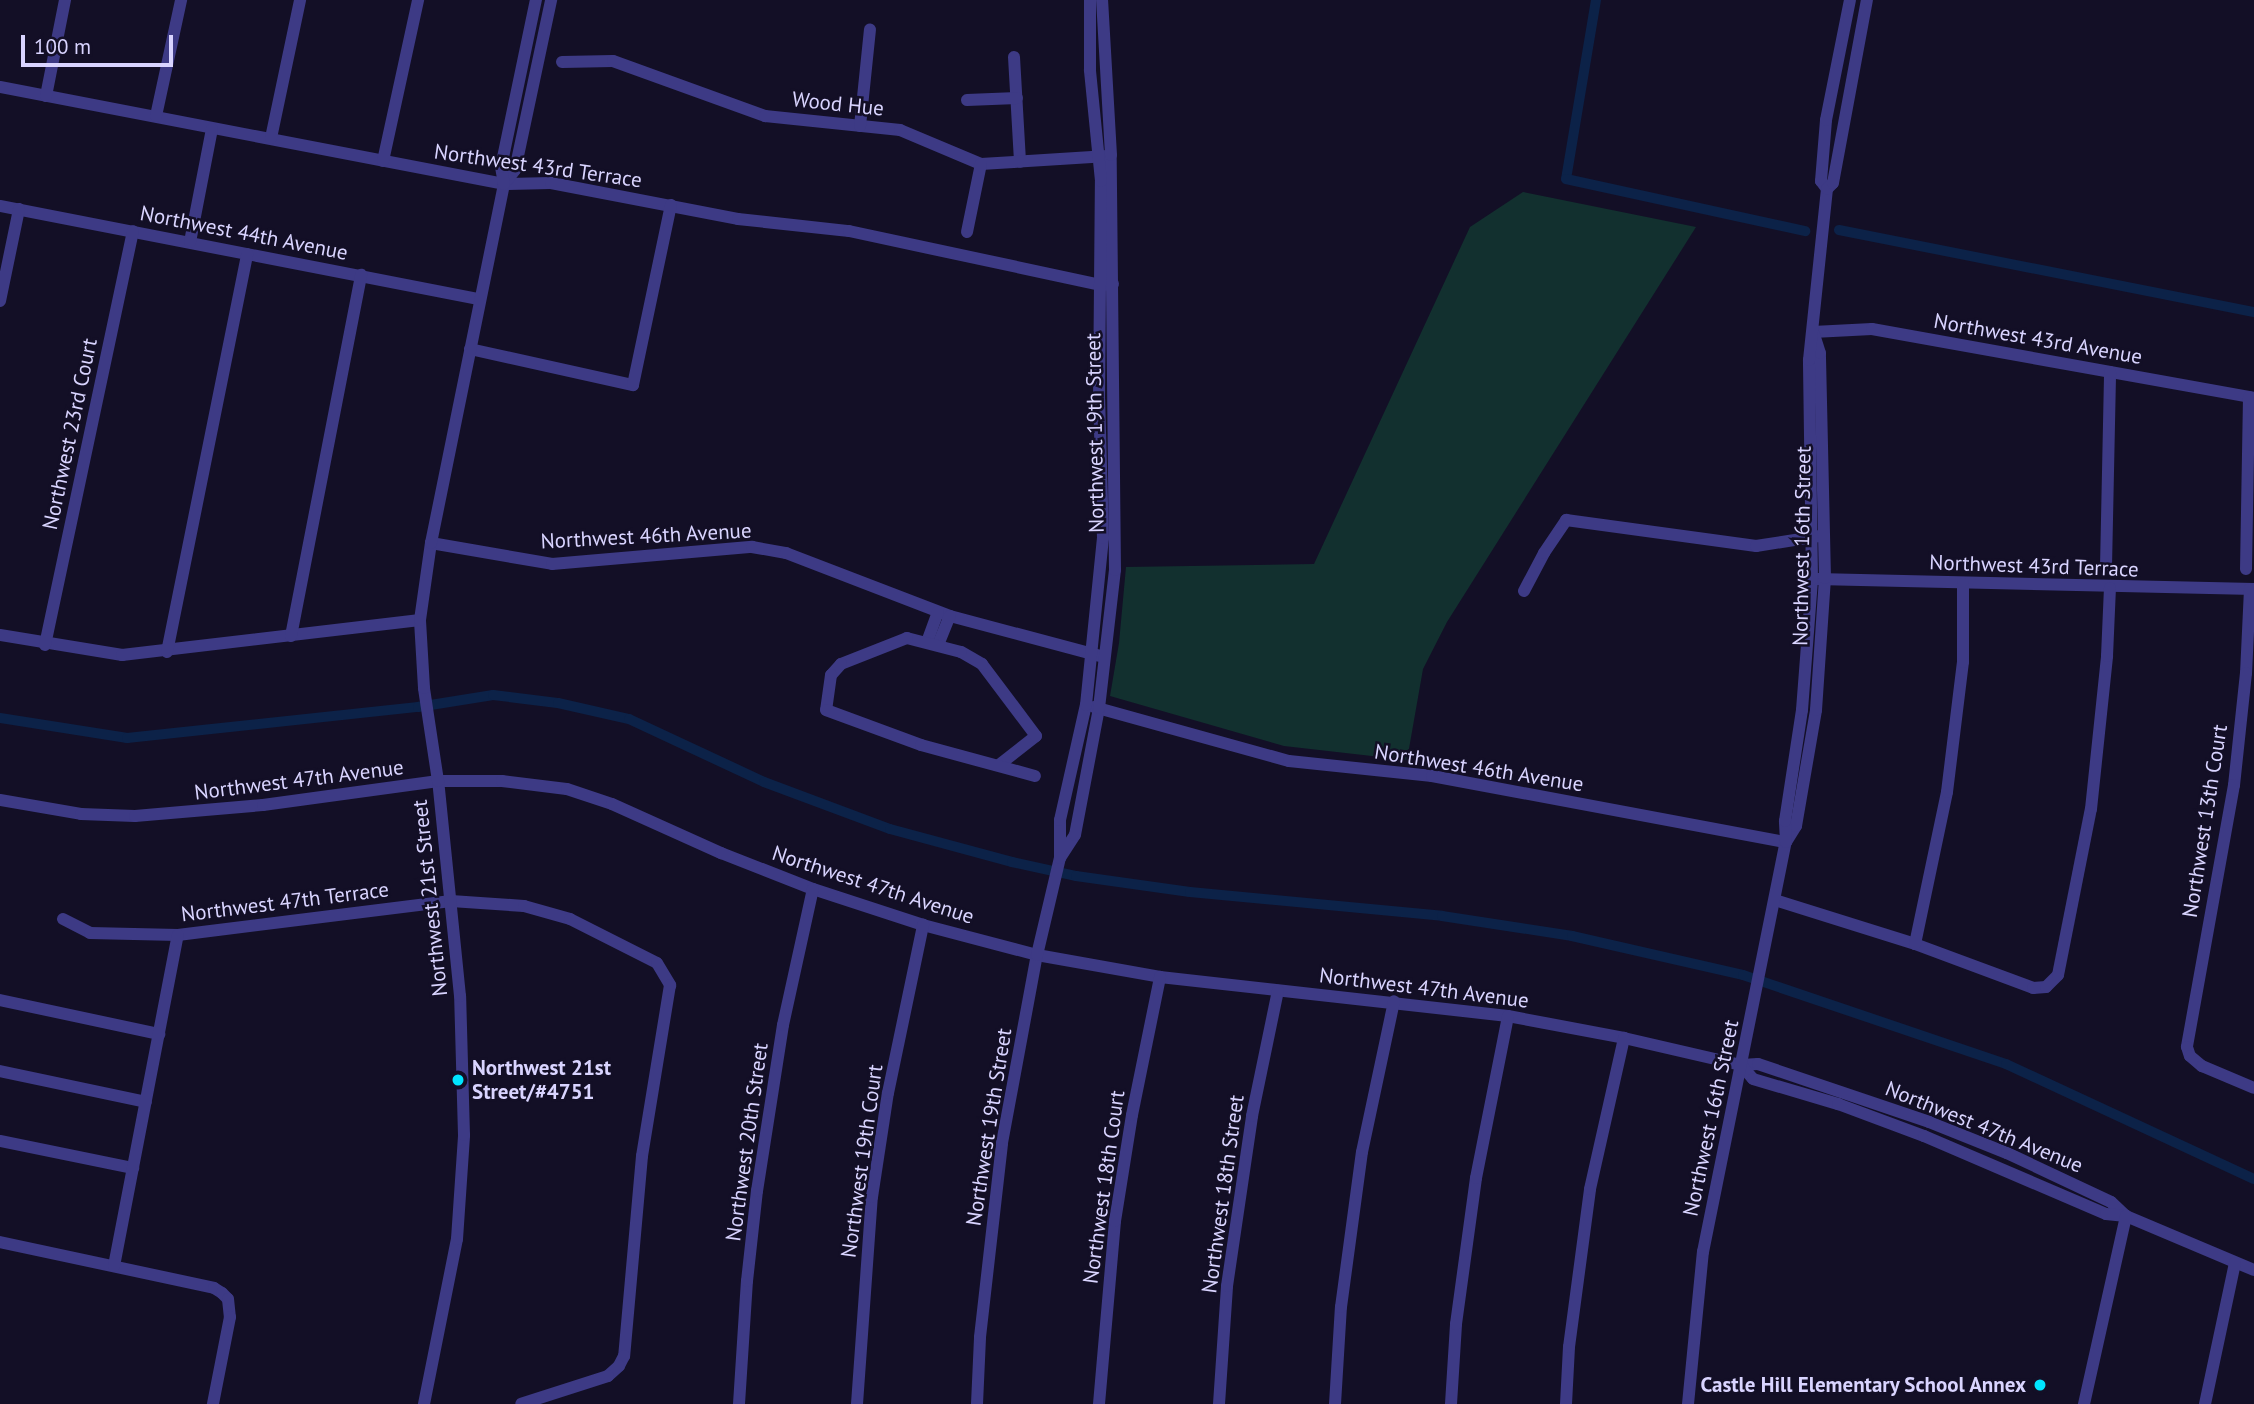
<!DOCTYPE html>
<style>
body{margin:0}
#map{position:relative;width:2254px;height:1404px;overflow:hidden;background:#130f26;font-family:"PT Sans",sans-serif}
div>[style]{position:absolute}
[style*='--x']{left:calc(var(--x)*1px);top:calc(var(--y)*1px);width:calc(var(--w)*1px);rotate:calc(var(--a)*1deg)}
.green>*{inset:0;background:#12302f}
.canal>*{height:10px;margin:-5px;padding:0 5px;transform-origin:5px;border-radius:5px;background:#0c2248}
.minor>*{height:12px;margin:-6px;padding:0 6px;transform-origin:6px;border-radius:6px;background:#3d3a85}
.dots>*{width:19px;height:19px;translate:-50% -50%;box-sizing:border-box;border:4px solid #130f26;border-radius:50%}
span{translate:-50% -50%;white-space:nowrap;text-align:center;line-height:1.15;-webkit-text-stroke:5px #130f26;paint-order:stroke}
.street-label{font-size:21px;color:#d9d4ff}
.poi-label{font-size:21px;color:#d9d4ff;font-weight:700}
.left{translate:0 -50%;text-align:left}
.right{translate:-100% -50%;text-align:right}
.scale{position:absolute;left:21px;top:35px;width:152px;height:32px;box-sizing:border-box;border:4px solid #d9d4ff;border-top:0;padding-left:9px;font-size:21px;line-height:24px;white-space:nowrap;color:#d9d4ff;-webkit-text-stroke:5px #130f26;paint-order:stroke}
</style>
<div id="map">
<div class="green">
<div style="clip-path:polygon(1523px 192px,1696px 227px,1447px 622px,1423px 669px,1407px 760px,1284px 746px,1110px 696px,1119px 643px,1126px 567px,1314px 564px,1470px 227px)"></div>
</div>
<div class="canal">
<div style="--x:1596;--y:0;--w:181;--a:99.5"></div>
<div style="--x:1566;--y:179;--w:245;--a:12.3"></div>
<div style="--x:1839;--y:230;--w:423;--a:11.2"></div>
<div style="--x:0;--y:718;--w:129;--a:8.9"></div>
<div style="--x:127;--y:738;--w:293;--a:-6.1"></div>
<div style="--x:418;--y:707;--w:76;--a:-9.1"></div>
<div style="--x:493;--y:695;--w:65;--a:7"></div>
<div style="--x:558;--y:703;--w:73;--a:12.7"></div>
<div style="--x:629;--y:719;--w:149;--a:25"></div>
<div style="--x:764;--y:782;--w:134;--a:20.5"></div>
<div style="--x:890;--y:829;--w:126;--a:15.1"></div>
<div style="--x:1012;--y:862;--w:66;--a:12.3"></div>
<div style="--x:1076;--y:876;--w:115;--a:8"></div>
<div style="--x:1190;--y:892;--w:253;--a:5.4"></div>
<div style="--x:1442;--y:916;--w:132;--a:8.7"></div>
<div style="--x:1572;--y:936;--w:175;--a:12.8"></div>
<div style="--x:1743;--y:975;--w:278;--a:18.7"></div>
<div style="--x:2006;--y:1064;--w:273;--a:24.9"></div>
</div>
<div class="minor">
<div style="--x:1014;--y:57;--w:105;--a:86.7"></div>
<div style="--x:562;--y:62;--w:51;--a:-1.1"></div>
<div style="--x:613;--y:61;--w:162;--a:19.9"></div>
<div style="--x:765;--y:116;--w:136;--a:5.9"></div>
<div style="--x:900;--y:130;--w:88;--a:22.8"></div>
<div style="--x:981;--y:164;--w:127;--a:-3.6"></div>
<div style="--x:0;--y:87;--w:513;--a:10.89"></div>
<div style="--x:504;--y:184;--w:47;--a:-1.2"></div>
<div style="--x:551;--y:183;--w:190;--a:10.9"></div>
<div style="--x:738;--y:219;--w:112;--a:6.2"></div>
<div style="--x:849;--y:231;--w:258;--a:12.1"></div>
<div style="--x:1101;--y:285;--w:12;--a:-5"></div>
<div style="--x:46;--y:96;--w:98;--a:-78.8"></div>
<div style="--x:967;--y:100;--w:50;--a:-2.3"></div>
<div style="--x:156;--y:116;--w:119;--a:-77.8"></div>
<div style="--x:860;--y:126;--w:97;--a:-84.1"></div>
<div style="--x:271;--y:138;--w:141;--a:-78.1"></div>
<div style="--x:383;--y:161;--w:165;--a:-77.7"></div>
<div style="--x:504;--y:184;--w:18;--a:-52"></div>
<div style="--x:515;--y:170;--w:174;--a:-78"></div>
<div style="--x:1827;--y:189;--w:10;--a:-127"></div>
<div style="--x:1821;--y:181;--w:61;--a:-85.3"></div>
<div style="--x:1826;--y:120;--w:122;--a:-78.7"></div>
<div style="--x:0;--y:206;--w:489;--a:11"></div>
<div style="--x:967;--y:232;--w:69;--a:-78.4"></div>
<div style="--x:190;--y:242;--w:115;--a:-79"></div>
<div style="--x:0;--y:301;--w:94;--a:-78.3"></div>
<div style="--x:1813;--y:332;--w:59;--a:-2.9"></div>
<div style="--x:1872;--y:329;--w:388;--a:10.2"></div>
<div style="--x:470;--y:349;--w:167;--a:12.5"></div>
<div style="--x:633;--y:385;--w:184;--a:-78.1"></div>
<div style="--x:431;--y:543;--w:123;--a:9.8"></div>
<div style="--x:552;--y:564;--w:201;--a:-4.9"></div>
<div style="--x:752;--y:547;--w:35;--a:10"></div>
<div style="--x:786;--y:553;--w:176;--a:21"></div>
<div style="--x:950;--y:616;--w:155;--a:14.9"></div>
<div style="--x:2106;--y:567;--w:195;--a:-88.8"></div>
<div style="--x:2246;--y:569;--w:172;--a:-89"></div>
<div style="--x:1817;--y:579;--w:437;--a:1.3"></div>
<div style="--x:2250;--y:589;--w:84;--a:92.7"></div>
<div style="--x:2246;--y:673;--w:113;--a:96.1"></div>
<div style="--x:2234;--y:785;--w:266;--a:100.2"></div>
<div style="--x:2187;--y:1047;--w:9;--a:72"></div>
<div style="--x:2190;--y:1056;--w:16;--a:40"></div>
<div style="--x:2202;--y:1066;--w:56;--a:22.9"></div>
<div style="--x:1524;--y:591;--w:43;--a:-62.2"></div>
<div style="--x:1544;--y:553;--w:40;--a:-56"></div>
<div style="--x:1566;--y:520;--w:192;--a:7.8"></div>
<div style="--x:1756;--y:546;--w:65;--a:-8.9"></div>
<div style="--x:0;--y:635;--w:124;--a:9.3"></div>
<div style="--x:122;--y:655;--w:300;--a:-6.7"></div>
<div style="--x:291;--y:636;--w:368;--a:-79"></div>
<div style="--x:927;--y:642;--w:32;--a:-70"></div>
<div style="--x:45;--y:645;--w:423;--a:-78"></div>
<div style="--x:938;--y:645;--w:31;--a:-68"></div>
<div style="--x:167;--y:652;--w:406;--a:-78.6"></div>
<div style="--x:1094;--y:707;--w:202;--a:15.5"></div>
<div style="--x:1289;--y:761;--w:144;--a:6"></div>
<div style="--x:1432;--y:776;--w:360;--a:10.6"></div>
<div style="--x:999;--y:765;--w:47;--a:-38.1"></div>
<div style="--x:1036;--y:736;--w:90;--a:-126.9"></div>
<div style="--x:982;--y:664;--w:24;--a:-150"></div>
<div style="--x:961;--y:652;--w:56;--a:-165.5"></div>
<div style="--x:907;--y:638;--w:71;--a:158.5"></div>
<div style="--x:841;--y:664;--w:15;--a:132"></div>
<div style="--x:831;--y:675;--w:35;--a:98"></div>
<div style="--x:826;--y:710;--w:101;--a:20.2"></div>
<div style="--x:921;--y:745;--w:118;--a:15.2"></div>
<div style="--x:0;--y:800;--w:82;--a:9.8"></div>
<div style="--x:81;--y:814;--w:54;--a:2.1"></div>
<div style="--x:135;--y:816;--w:128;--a:-4.9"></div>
<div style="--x:263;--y:805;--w:177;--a:-7.8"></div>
<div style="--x:438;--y:781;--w:64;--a:0"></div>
<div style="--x:502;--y:781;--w:65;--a:7"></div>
<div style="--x:567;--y:789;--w:47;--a:18.4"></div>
<div style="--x:612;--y:804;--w:120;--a:24.2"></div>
<div style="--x:721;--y:853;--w:99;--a:21.4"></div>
<div style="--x:813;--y:889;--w:116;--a:18.1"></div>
<div style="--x:923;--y:925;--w:118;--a:14.7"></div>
<div style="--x:1037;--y:955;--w:125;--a:10.1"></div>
<div style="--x:1160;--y:977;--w:350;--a:6.4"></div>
<div style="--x:1508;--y:1016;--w:118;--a:10.7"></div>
<div style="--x:1624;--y:1038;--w:120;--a:13"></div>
<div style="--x:1741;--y:1065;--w:17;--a:-3"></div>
<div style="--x:1758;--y:1064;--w:181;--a:18.7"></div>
<div style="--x:1929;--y:1122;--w:84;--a:21.7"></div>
<div style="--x:2007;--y:1153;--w:115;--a:25.2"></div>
<div style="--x:2111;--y:1202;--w:21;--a:43"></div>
<div style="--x:1786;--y:842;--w:19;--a:-58"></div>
<div style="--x:1796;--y:826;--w:118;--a:-80.2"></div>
<div style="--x:1816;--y:710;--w:132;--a:-86.1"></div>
<div style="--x:1825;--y:578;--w:225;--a:-91.3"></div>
<div style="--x:1820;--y:353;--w:19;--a:-108"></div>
<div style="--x:1060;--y:858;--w:27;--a:-57"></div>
<div style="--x:1075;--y:835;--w:129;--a:-79.3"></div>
<div style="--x:1099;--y:708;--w:139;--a:-83.4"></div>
<div style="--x:1115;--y:570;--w:415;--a:-90.6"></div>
<div style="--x:1111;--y:155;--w:155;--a:-93.3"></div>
<div style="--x:1775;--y:900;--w:147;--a:17.4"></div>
<div style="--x:1915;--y:944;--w:126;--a:20.4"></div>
<div style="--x:2033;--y:988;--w:13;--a:-4"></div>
<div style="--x:2046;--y:987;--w:17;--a:-45"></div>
<div style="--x:2058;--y:975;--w:169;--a:-78.8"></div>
<div style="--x:2091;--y:809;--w:154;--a:-84"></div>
<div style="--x:2107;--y:656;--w:68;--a:-87.5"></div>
<div style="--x:63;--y:919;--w:30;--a:27"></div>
<div style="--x:90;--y:933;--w:88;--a:1.3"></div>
<div style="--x:178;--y:935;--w:275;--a:-7.1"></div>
<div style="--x:451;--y:901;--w:73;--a:3.9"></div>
<div style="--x:524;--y:906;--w:48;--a:15.8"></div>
<div style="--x:570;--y:919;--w:97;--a:26.8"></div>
<div style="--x:657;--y:963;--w:26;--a:59"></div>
<div style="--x:670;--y:985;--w:173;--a:99.3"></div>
<div style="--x:642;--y:1156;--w:201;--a:95.1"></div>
<div style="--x:624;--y:1356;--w:11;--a:117"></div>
<div style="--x:619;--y:1366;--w:15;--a:138"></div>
<div style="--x:608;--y:1376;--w:91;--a:162.2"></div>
<div style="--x:1915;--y:944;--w:155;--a:-78.1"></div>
<div style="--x:1947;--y:792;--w:131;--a:-83"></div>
<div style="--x:1963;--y:662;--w:78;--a:-90"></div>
<div style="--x:0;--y:1000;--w:163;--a:12.1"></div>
<div style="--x:1741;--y:1065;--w:18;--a:49"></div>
<div style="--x:1753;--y:1079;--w:89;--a:16.4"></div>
<div style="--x:1838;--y:1104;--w:92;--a:20.4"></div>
<div style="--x:1924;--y:1136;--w:198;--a:23.2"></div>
<div style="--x:2106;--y:1214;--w:20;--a:6"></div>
<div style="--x:2126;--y:1216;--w:139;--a:22.9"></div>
<div style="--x:0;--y:1071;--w:149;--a:12"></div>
<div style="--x:0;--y:1141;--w:136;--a:11.5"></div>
<div style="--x:0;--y:1242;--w:219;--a:12.1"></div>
<div style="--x:214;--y:1288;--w:9;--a:32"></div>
<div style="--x:222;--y:1293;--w:8;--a:45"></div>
<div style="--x:228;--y:1299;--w:18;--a:84"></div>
<div style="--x:230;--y:1317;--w:89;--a:101.1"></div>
<div style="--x:114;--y:1266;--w:337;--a:-79.1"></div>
<div style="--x:424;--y:1404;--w:168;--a:-78.7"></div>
<div style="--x:457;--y:1239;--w:104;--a:-86.1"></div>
<div style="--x:464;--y:1135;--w:139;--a:-91.6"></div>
<div style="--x:460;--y:996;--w:216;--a:-95.8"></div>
<div style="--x:438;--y:781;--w:94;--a:-98.6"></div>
<div style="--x:424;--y:688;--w:68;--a:-93.4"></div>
<div style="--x:420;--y:620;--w:78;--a:-81.9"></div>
<div style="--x:431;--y:543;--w:366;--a:-78.5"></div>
<div style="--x:504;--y:184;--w:17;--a:-100"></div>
<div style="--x:501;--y:167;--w:171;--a:-78.2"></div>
<div style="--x:739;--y:1404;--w:123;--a:-86.3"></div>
<div style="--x:747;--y:1281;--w:91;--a:-83.7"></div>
<div style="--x:757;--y:1191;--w:168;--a:-81.1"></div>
<div style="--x:783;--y:1025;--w:139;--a:-77.6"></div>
<div style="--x:857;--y:1404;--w:208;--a:-85.9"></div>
<div style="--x:872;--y:1197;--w:105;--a:-81.3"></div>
<div style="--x:888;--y:1093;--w:172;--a:-78.2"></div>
<div style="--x:977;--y:1404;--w:67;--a:-87.4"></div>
<div style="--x:980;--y:1337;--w:195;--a:-83.5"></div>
<div style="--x:1002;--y:1143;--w:191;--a:-79.5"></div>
<div style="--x:1037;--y:955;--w:100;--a:-76.7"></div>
<div style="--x:1060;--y:858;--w:38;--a:-90"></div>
<div style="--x:1060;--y:820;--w:118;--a:-77.3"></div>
<div style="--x:1086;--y:705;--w:168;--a:-84.2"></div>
<div style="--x:1103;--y:538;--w:139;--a:-91.6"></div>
<div style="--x:1099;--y:399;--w:218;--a:-89.5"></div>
<div style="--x:1101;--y:181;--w:112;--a:-95.7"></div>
<div style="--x:1090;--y:70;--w:70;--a:-90"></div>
<div style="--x:1099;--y:1404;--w:184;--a:-85"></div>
<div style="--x:1115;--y:1221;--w:107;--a:-80.9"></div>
<div style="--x:1132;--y:1115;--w:141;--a:-78.5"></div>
<div style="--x:1219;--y:1404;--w:118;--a:-86.1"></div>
<div style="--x:1227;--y:1286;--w:172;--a:-81.6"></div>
<div style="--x:1252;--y:1116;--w:128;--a:-78.3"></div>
<div style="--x:1335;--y:1404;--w:97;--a:-86.5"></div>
<div style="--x:1341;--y:1307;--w:156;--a:-82.3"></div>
<div style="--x:1362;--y:1152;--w:154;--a:-78"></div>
<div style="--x:1451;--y:1404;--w:80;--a:-86.4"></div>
<div style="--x:1456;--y:1324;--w:147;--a:-82.2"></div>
<div style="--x:1476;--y:1178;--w:165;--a:-78.8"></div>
<div style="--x:1566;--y:1404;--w:57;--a:-87"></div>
<div style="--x:1569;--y:1347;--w:159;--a:-82.4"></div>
<div style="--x:1590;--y:1189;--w:155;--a:-77.3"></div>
<div style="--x:1688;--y:1404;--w:153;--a:-84.4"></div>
<div style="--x:1703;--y:1252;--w:418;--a:-78.6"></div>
<div style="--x:1786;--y:842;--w:21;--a:-93"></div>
<div style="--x:1785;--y:821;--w:112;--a:-81.3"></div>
<div style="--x:1802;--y:710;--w:131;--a:-85.6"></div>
<div style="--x:1812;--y:579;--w:219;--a:-90.8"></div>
<div style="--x:1809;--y:360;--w:172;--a:-84"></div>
<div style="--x:1827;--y:189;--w:8;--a:-45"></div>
<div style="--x:1833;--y:183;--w:186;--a:-79.5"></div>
<div style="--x:2084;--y:1404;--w:193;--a:-77.4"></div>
<div style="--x:2205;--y:1404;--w:144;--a:-78"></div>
</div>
<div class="dots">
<div style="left:458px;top:1080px;background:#00e5ff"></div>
<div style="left:2040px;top:1385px;background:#00e5ff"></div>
</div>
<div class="street-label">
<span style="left:838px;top:104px;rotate:6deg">Wood Hue</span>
<span style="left:538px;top:166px;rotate:8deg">Northwest 43rd Terrace</span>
<span style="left:244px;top:233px;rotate:11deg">Northwest 44th Avenue</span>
<span style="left:2038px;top:339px;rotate:10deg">Northwest 43rd Avenue</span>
<span style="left:1095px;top:433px;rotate:-91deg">Northwest 19th Street</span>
<span style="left:70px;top:434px;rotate:-78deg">Northwest 23rd Court</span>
<span style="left:646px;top:536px;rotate:-3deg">Northwest 46th Avenue</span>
<span style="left:1802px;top:546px;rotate:-89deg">Northwest 16th Street</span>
<span style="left:2034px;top:566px;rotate:2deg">Northwest 43rd Terrace</span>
<span style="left:1479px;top:768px;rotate:9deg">Northwest 46th Avenue</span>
<span style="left:299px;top:780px;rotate:-7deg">Northwest 47th Avenue</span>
<span style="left:2205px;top:821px;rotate:-81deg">Northwest 13th Court</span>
<span style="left:873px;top:885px;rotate:18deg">Northwest 47th Avenue</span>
<span style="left:430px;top:898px;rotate:-96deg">Northwest 21st Street</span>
<span style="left:285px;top:902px;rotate:-7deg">Northwest 47th Terrace</span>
<span style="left:1424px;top:988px;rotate:7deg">Northwest 47th Avenue</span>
<span style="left:1711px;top:1118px;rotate:-78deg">Northwest 16th Street</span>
<span style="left:989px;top:1127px;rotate:-81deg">Northwest 19th Street</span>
<span style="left:1984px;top:1127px;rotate:22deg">Northwest 47th Avenue</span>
<span style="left:747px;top:1142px;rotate:-82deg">Northwest 20th Street</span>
<span style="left:862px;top:1161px;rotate:-82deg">Northwest 19th Court</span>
<span style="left:1104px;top:1187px;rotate:-82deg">Northwest 18th Court</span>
<span style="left:1223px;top:1194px;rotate:-82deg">Northwest 18th Street</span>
</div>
<div class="poi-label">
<span class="left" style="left:472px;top:1080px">Northwest 21st<br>Street/#4751</span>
<span class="right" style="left:2026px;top:1385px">Castle Hill Elementary School Annex</span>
</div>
<div class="scale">100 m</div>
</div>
